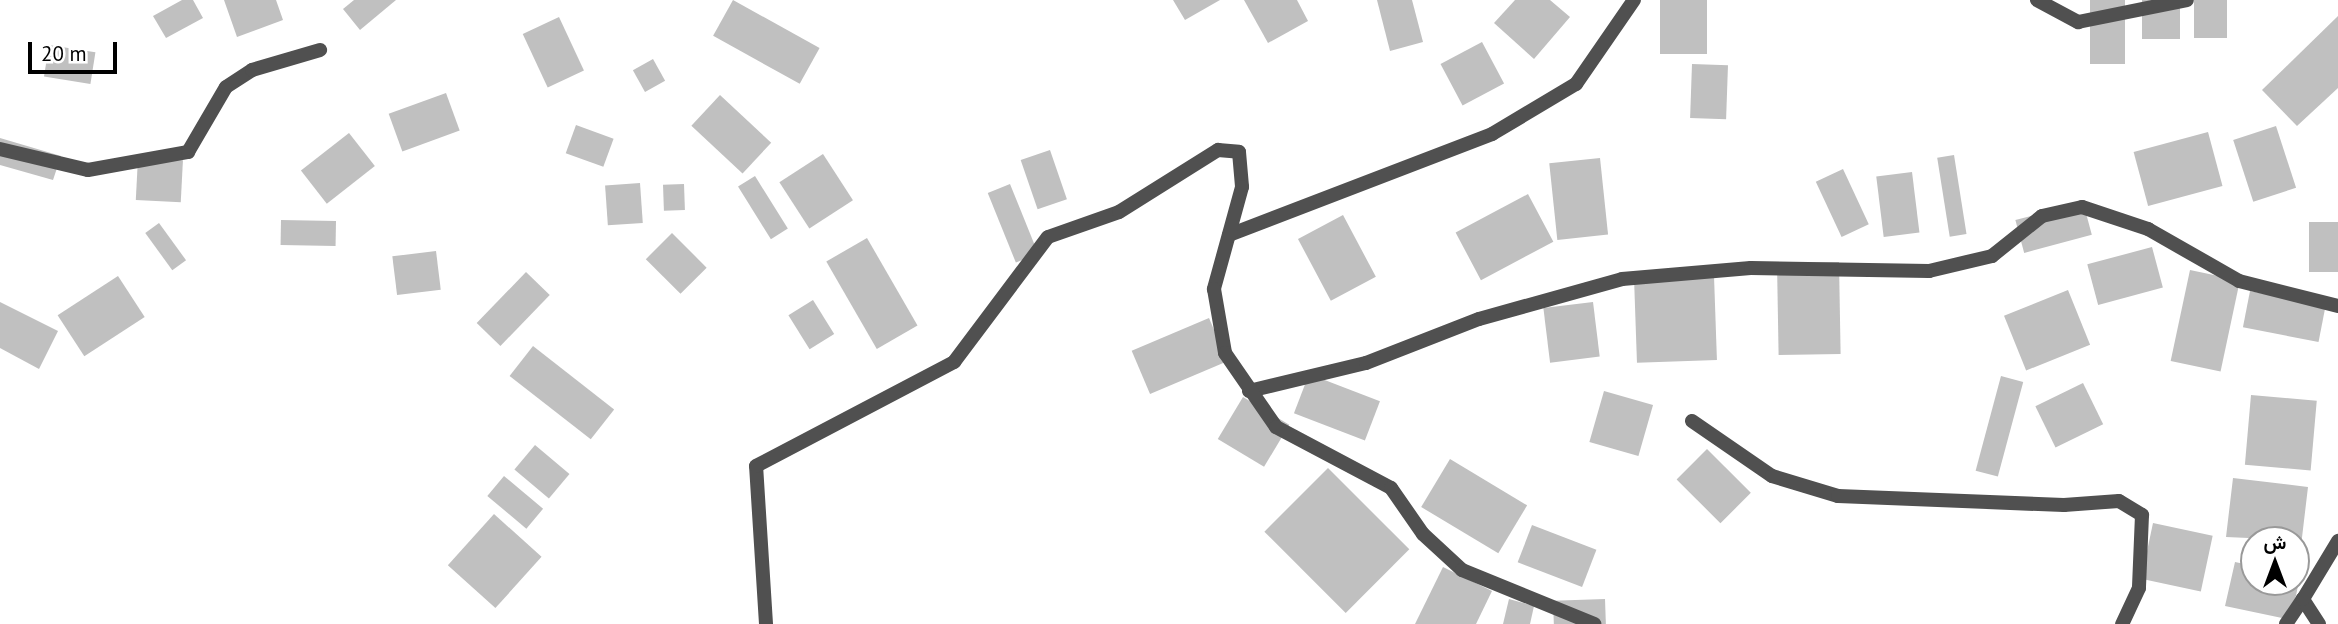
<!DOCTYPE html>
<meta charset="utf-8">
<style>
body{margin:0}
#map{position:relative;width:2338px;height:624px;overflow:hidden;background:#fff;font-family:"PT Sans",Vazirmatn,sans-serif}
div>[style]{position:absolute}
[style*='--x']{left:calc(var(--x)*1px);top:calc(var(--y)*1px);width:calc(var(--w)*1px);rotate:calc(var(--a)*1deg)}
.building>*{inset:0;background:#c0c0c0;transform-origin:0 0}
.minor>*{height:14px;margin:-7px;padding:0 7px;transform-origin:7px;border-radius:7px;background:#505050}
span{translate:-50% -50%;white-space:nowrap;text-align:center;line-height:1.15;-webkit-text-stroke:5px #fff;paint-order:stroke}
.north{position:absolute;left:2240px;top:526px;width:70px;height:70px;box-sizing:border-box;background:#fff;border:2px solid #999;border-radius:50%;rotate:0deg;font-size:19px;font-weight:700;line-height:28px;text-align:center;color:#000}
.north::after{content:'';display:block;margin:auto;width:24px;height:32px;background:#000;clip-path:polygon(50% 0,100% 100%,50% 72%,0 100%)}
.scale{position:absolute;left:28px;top:42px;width:89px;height:32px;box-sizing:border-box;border:4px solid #000;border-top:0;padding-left:9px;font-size:21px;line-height:24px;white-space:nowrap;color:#000;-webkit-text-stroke:5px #fff;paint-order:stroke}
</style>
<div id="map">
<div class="building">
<div style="clip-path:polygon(182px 0,193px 0,203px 18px,166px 38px,153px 16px)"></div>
<div style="clip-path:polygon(224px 0,276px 0,283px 20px,237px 37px)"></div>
<div style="clip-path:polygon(354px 0,396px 0,360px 30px,343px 9px)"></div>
<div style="left:733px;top:0;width:99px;height:41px;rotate:29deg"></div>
<div style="clip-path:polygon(1173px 0,1220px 0,1185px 20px)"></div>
<div style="clip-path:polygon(1244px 0,1297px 0,1308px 21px,1268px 43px)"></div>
<div style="clip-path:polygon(1377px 0,1412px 0,1423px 42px,1390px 51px)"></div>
<div style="clip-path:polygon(1515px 0,1550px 0,1570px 17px,1534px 59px,1494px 23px)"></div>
<div style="left:1660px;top:0;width:47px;height:54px"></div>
<div style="left:2090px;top:0;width:35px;height:64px"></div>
<div style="left:2142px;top:0;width:38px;height:39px"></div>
<div style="left:2194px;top:0;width:33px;height:38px"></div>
<div style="clip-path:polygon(2338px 16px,2338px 88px,2297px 126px,2262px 90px)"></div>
<div style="left:559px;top:17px;width:59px;height:40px;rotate:65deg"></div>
<div style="left:1482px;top:42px;width:47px;height:47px;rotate:62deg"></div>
<div style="left:49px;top:45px;width:47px;height:32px;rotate:9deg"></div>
<div style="left:653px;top:59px;width:25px;height:23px;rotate:61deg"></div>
<div style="left:1692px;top:64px;width:36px;height:54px;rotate:2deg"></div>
<div style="left:446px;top:93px;width:40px;height:61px;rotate:70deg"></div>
<div style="left:720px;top:95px;width:70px;height:42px;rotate:43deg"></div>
<div style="left:576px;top:125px;width:40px;height:30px;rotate:20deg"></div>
<div style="left:2276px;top:126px;width:65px;height:45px;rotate:72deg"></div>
<div style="left:2208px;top:132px;width:56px;height:77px;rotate:75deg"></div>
<div style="left:349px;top:133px;width:42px;height:61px;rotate:52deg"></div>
<div style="clip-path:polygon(0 138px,61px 156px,53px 180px,0 165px)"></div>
<div style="left:1050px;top:150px;width:52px;height:31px;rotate:71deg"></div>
<div style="left:823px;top:154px;width:55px;height:52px;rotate:57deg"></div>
<div style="left:1954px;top:155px;width:80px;height:17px;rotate:81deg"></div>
<div style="left:138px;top:158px;width:45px;height:42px;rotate:3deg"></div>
<div style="left:1600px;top:158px;width:77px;height:51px;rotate:84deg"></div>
<div style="left:1843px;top:169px;width:61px;height:30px;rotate:65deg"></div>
<div style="left:1912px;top:172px;width:61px;height:36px;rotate:83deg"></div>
<div style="left:755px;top:176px;width:62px;height:20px;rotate:58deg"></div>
<div style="left:640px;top:183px;width:40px;height:35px;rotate:86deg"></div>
<div style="left:684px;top:184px;width:26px;height:21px;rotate:88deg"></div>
<div style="left:1010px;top:184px;width:75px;height:24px;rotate:68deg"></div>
<div style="left:1528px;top:194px;width:54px;height:82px;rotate:62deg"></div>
<div style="left:2083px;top:202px;width:34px;height:70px;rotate:75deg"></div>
<div style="left:1343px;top:215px;width:70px;height:51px;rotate:62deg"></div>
<div style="left:281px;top:220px;width:55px;height:25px;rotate:1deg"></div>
<div style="left:2338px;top:222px;width:50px;height:29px;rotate:90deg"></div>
<div style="left:159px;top:223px;width:46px;height:17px;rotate:54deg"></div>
<div style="left:672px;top:233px;width:49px;height:37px;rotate:45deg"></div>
<div style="left:867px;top:238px;width:101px;height:47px;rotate:60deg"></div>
<div style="left:2152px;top:247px;width:42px;height:67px;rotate:75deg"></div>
<div style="left:436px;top:251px;width:39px;height:44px;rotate:83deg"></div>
<div style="left:1839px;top:262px;width:92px;height:62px;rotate:89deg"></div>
<div style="left:2190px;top:270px;width:51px;height:93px;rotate:12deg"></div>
<div style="left:526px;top:272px;width:33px;height:71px;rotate:44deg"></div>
<div style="left:118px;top:276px;width:49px;height:72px;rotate:57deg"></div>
<div style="left:1714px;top:276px;width:84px;height:80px;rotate:88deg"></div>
<div style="left:2068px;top:290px;width:59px;height:69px;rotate:68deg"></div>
<div style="left:2250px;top:291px;width:77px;height:37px;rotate:11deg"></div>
<div style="left:813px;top:300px;width:40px;height:29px;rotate:58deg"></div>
<div style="clip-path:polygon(0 302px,58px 331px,39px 369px,0 348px)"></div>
<div style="left:1593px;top:302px;width:55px;height:50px;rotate:83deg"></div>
<div style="left:1209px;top:318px;width:47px;height:84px;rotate:67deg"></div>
<div style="left:533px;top:346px;width:103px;height:38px;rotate:38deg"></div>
<div style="left:1309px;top:374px;width:76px;height:42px;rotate:21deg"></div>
<div style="left:2001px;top:376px;width:23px;height:98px;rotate:15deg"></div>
<div style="left:2083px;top:383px;width:46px;height:53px;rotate:64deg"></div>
<div style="left:1604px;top:391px;width:51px;height:53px;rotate:16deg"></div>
<div style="left:2251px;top:395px;width:66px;height:70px;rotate:5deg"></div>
<div style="left:1243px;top:397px;width:54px;height:49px;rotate:31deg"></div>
<div style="left:535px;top:445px;width:45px;height:32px;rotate:40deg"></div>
<div style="left:1707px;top:449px;width:62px;height:43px;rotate:45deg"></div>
<div style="left:1450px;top:459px;width:90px;height:56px;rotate:31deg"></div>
<div style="left:1328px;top:468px;width:115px;height:90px;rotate:45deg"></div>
<div style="left:504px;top:476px;width:51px;height:26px;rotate:40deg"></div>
<div style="clip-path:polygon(2233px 478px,2308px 487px,2301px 546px,2296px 540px,2226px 537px)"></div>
<div style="left:494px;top:514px;width:64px;height:69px;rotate:42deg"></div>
<div style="left:2153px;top:523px;width:61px;height:57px;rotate:12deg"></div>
<div style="left:1532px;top:525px;width:69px;height:40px;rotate:21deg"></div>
<div style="clip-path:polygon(2235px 562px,2254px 566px,2254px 582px,2296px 582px,2300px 576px,2291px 620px,2225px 606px)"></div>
<div style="clip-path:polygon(1443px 567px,1492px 591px,1476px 624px,1415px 624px)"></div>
<div style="clip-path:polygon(1509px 599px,1534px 606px,1530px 624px,1503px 624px)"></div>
<div style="left:1605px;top:599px;width:25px;height:52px;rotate:88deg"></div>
</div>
<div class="minor">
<div style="--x:2037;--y:0;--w:47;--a:28.2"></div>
<div style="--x:2078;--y:22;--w:111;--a:-11.4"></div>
<div style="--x:0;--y:149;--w:90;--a:13.4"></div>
<div style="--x:88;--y:170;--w:102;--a:-10.2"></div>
<div style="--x:188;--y:152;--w:75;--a:-59.7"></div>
<div style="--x:226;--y:87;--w:31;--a:-33"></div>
<div style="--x:252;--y:70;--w:71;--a:-16.4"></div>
<div style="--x:1229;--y:235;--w:282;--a:-21"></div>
<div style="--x:1492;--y:134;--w:98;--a:-30.8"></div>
<div style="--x:1576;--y:84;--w:102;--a:-55.4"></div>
<div style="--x:1249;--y:391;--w:120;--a:-13.5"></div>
<div style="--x:1366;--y:363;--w:121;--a:-21.3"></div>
<div style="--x:1479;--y:319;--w:148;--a:-15.6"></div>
<div style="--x:1622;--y:279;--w:129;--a:-4.9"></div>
<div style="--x:1751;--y:268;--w:178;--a:1"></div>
<div style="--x:1929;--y:271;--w:65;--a:-13.4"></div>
<div style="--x:1992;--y:256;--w:64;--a:-38.7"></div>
<div style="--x:2042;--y:216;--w:41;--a:-12.7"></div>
<div style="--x:2082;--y:207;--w:70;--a:18.4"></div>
<div style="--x:2148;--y:229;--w:105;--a:29.7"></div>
<div style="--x:2239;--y:281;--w:102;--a:14.2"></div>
<div style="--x:1692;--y:421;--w:97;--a:34.5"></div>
<div style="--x:1772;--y:476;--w:69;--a:16.9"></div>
<div style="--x:1838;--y:496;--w:226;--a:2.3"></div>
<div style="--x:2064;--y:505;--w:55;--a:-4.2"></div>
<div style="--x:2119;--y:501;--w:27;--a:31"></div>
<div style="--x:2142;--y:515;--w:73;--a:92.4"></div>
<div style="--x:2139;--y:588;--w:40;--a:115"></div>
<div style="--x:766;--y:624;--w:158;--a:-93.6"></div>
<div style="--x:756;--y:466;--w:224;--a:-27.7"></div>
<div style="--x:954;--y:362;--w:156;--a:-53.1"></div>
<div style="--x:1048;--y:237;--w:75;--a:-19.4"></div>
<div style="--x:1119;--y:212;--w:117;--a:-32.1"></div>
<div style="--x:1218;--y:150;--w:21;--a:5"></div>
<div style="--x:1239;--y:152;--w:35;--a:85"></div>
<div style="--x:1242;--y:187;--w:106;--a:105.4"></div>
<div style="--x:1214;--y:289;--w:65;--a:80.2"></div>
<div style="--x:1225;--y:353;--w:90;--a:55.4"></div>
<div style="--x:1276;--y:427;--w:130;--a:27.9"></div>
<div style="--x:1391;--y:488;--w:56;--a:55.2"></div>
<div style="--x:1423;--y:534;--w:53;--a:42.7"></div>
<div style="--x:1462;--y:570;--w:143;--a:22.2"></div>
<div style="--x:2286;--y:624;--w:30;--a:-56"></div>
<div style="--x:2319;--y:624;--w:30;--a:-123"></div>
<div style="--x:2303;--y:599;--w:68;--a:-58.9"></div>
</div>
<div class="north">ش</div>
<div class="scale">20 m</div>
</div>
